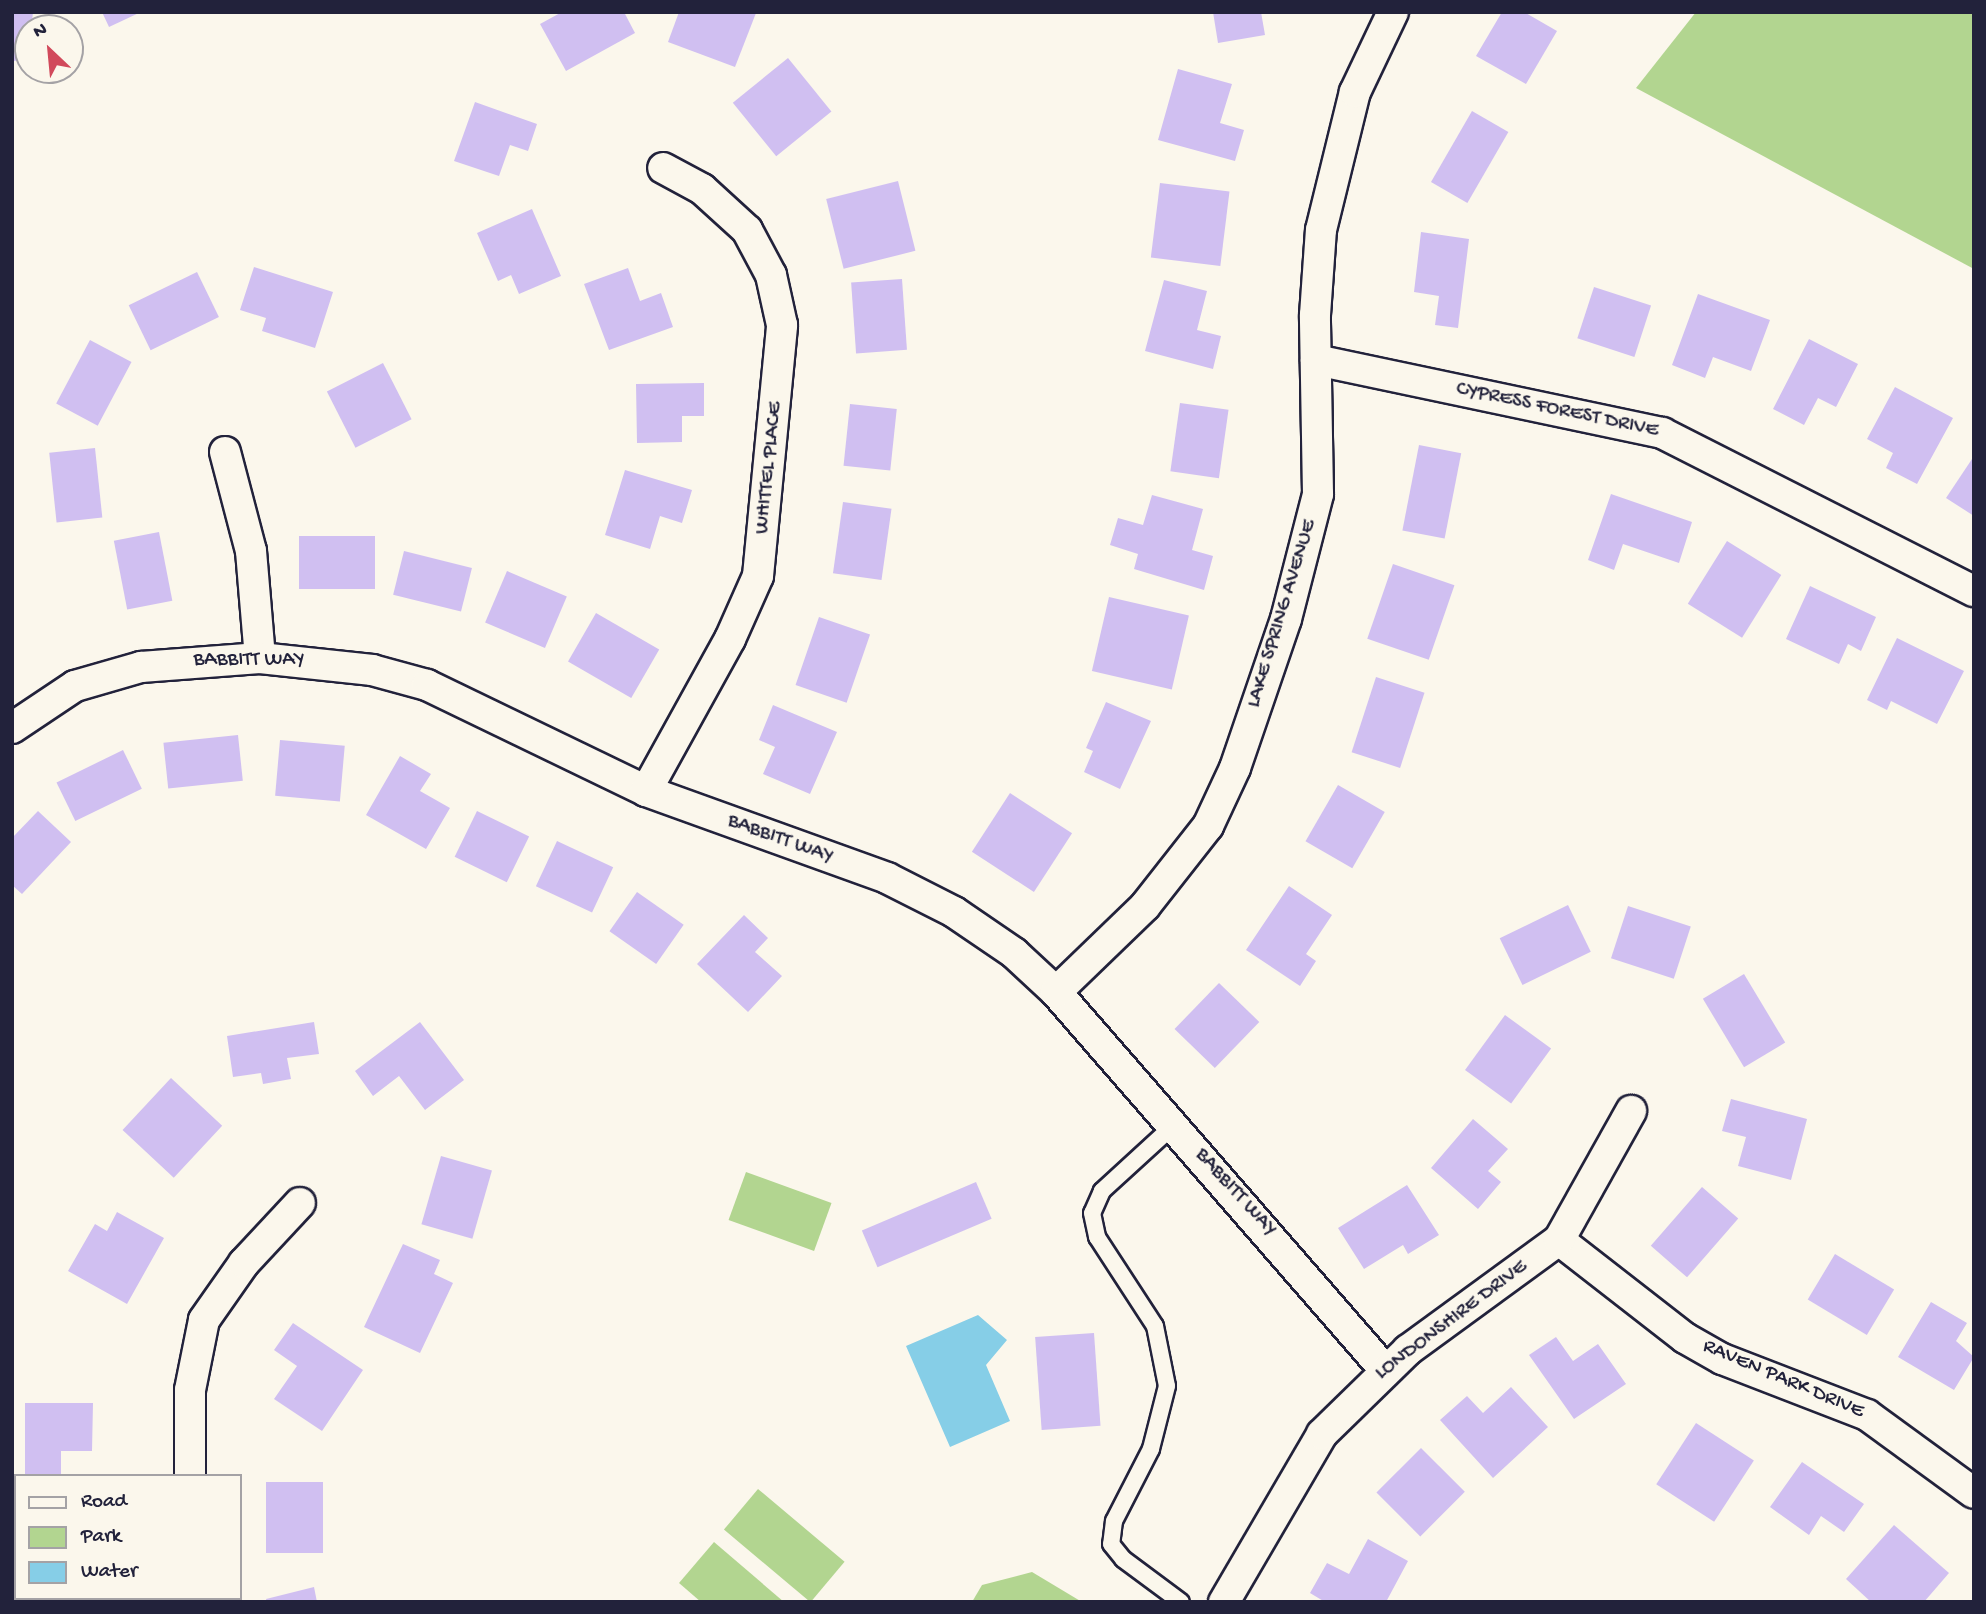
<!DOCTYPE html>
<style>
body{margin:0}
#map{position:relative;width:1986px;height:1614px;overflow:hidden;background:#fbf7ec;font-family:"Gochi Hand",sans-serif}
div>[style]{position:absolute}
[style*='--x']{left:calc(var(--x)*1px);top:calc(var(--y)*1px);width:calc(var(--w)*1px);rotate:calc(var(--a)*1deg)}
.green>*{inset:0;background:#b2d590;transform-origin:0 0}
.water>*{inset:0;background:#86cee7}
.building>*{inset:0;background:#d0bff1;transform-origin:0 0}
.roads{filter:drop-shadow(2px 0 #22223b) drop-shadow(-2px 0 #22223b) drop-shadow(0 2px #22223b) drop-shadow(0 -2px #22223b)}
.service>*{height:16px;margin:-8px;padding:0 8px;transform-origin:8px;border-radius:8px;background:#fbf7ec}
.minor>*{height:30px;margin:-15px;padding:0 15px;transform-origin:15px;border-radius:15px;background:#fbf7ec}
span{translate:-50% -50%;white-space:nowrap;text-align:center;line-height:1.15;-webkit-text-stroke:5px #fbf7ec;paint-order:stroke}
.street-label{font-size:21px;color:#22223b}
.frame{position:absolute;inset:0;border:14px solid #22223b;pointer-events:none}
.legend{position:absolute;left:14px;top:1474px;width:228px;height:126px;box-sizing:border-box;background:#fbf7ec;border:2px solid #a4a2a5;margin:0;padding:9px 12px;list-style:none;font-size:21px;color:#22223b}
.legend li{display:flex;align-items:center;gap:14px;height:35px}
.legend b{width:35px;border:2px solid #a4a2a5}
.north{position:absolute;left:14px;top:14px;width:70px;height:70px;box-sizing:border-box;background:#fbf7ec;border:2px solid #a4a2a5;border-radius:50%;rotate:334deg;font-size:19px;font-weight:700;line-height:28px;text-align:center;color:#22223b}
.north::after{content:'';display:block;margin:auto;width:24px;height:32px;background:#d1495b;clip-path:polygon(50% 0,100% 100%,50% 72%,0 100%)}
</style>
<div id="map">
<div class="green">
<div style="clip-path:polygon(1696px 12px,1974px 12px,1974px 269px,1636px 88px)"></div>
<div style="left:746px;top:1172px;width:91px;height:51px;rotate:20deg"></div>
<div style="left:758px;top:1489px;width:113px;height:53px;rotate:40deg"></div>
<div style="clip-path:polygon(714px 1542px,784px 1602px,701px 1602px,679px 1583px)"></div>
<div style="clip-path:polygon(1032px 1572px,1082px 1602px,972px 1602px,982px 1585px)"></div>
</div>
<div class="water">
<div style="clip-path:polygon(978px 1315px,1007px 1340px,986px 1365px,1010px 1421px,950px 1447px,906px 1346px)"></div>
</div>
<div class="building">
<div style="clip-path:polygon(12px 12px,33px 12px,28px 60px,12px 61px)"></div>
<div style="clip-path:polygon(102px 12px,141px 12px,109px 27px)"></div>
<div style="clip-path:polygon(562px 12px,624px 12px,635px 33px,566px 71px,540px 24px)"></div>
<div style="clip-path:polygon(679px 12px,756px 13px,735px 67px,668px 42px)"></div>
<div style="clip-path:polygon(1213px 12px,1261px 12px,1265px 35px,1218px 43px)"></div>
<div style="clip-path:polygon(1502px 12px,1524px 12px,1557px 31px,1526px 84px,1476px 56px)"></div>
<div style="left:788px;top:58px;width:69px;height:71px;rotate:51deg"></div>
<div style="clip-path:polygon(1178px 69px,1232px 84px,1220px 123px,1244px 130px,1235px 161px,1158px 140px)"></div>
<div style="clip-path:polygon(475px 102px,537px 124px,528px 151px,510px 145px,499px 176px,454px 161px)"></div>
<div style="left:1472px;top:111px;width:42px;height:82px;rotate:30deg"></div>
<div style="left:898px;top:181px;width:72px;height:74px;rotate:76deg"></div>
<div style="left:1160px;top:183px;width:70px;height:75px;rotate:7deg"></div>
<div style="clip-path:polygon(532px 209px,561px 276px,519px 294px,511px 275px,498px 281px,477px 233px)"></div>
<div style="clip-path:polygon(1421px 232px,1469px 239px,1458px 328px,1435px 325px,1439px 296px,1414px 292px)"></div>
<div style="clip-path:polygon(254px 267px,333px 292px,315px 348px,262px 331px,266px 318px,240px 310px)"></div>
<div style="clip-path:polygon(628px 268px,640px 301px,661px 293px,673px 327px,609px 350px,584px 284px)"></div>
<div style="left:197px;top:272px;width:50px;height:76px;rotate:64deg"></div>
<div style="left:902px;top:279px;width:71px;height:51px;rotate:86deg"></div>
<div style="clip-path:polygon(1164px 280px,1207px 291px,1197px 330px,1221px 336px,1213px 369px,1145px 351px)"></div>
<div style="left:1594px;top:287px;width:60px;height:54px;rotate:18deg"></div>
<div style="clip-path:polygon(1698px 294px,1770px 320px,1751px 371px,1713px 357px,1705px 378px,1672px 365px)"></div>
<div style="clip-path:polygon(1809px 339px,1858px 364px,1836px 407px,1818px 398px,1804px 425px,1773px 409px)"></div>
<div style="left:90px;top:340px;width:47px;height:72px;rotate:28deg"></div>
<div style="left:383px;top:363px;width:63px;height:63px;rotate:63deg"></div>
<div style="clip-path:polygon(704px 383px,704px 416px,682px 416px,682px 442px,637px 443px,636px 384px)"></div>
<div style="clip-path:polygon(1895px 387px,1953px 418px,1917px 484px,1886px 468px,1893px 453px,1867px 439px)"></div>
<div style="left:1180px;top:403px;width:49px;height:69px;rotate:8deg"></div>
<div style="left:850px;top:404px;width:47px;height:62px;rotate:6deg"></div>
<div style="left:1419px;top:445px;width:43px;height:87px;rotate:11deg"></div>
<div style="left:95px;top:448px;width:70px;height:46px;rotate:84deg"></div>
<div style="clip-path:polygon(1974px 456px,1974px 516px,1946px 498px)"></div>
<div style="clip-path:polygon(625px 470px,692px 490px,682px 523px,660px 516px,650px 549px,605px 535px)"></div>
<div style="clip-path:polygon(1611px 494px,1692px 522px,1679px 563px,1623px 544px,1614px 570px,1588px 560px)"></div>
<div style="clip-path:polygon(1152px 495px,1203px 509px,1192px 550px,1213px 556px,1204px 590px,1134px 569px,1138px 554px,1110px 545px,1118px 518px,1143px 525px)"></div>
<div style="left:843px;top:502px;width:49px;height:72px;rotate:8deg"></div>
<div style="left:159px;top:532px;width:70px;height:46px;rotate:79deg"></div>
<div style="left:375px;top:536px;width:53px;height:76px;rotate:90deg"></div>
<div style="left:1727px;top:541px;width:64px;height:74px;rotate:32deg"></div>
<div style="left:404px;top:551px;width:70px;height:45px;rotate:14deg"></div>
<div style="left:1393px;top:564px;width:65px;height:79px;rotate:19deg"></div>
<div style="left:507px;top:571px;width:65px;height:56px;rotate:23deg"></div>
<div style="clip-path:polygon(1810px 586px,1876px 617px,1861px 651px,1848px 644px,1839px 664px,1786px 639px)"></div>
<div style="left:1109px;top:597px;width:82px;height:76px;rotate:13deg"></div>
<div style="left:596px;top:613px;width:73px;height:56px;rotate:30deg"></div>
<div style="left:819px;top:617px;width:54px;height:72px;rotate:19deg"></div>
<div style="clip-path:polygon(1897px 638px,1964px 671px,1937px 724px,1891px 701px,1887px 710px,1867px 700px)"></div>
<div style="left:1376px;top:677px;width:51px;height:79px;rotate:18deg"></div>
<div style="clip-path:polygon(1106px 702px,1151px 721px,1120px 789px,1084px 772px,1093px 751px,1086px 748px)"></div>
<div style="clip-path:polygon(773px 705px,837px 732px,810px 794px,763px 774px,775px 747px,759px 740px)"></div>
<div style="left:238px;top:735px;width:46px;height:75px;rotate:84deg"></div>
<div style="left:280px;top:740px;width:65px;height:56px;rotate:5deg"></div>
<div style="left:123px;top:750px;width:43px;height:74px;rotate:64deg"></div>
<div style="clip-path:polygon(400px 756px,431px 774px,420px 791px,450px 808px,426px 849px,366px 815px)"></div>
<div style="left:1338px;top:785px;width:54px;height:65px;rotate:30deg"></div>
<div style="left:1010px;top:793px;width:74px;height:70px;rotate:33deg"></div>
<div style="clip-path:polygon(38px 811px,71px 842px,22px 894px,12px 885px,12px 838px)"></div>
<div style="left:477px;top:811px;width:58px;height:51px;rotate:26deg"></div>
<div style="left:557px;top:841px;width:62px;height:50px;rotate:25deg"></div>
<div style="clip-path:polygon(1289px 886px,1332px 915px,1306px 954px,1316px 961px,1300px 986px,1246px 950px)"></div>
<div style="left:637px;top:892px;width:57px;height:48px;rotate:35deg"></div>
<div style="left:1568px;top:905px;width:52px;height:76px;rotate:64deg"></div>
<div style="left:1628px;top:906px;width:66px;height:55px;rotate:18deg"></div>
<div style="clip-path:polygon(744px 915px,768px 938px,755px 952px,782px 976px,748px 1012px,697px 964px)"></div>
<div style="left:1744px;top:974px;width:80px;height:48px;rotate:59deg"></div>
<div style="left:1219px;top:983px;width:56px;height:64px;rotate:44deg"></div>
<div style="left:1505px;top:1015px;width:57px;height:68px;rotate:36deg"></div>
<div style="clip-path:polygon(314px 1022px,319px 1054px,287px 1058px,291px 1079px,263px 1084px,261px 1073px,233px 1077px,227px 1036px)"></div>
<div style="clip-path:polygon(420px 1022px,464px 1080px,425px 1110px,399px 1076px,373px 1096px,355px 1071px)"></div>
<div style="left:171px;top:1078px;width:70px;height:71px;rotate:43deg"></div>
<div style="clip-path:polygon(1731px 1099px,1807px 1119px,1791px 1180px,1738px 1166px,1746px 1137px,1722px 1131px)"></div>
<div style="clip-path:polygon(1473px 1119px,1508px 1149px,1488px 1171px,1501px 1182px,1478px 1209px,1431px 1168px)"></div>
<div style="left:441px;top:1156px;width:53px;height:71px;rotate:16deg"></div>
<div style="left:976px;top:1182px;width:40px;height:124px;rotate:67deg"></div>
<div style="clip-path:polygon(1407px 1185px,1439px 1235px,1408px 1254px,1403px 1245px,1364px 1269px,1338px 1228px)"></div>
<div style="left:1702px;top:1187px;width:48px;height:78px;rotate:41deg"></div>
<div style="clip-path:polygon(117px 1212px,164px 1238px,127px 1304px,68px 1271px,95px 1224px,107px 1231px)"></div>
<div style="clip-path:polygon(403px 1244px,440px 1260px,434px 1274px,453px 1283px,420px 1353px,364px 1327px)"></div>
<div style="left:1835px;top:1254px;width:69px;height:53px;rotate:31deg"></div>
<div style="clip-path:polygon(1931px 1302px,1967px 1323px,1956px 1341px,1974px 1357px,1954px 1390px,1898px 1357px)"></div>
<div style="clip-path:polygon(293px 1323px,363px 1370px,322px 1431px,274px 1399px,297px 1366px,274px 1350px)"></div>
<div style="left:1094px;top:1333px;width:93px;height:59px;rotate:86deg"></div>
<div style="clip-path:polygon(1556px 1337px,1573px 1361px,1598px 1344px,1626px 1384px,1574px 1419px,1529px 1355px)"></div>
<div style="clip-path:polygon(1511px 1387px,1548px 1427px,1493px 1478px,1440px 1420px,1467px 1396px,1483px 1413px)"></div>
<div style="clip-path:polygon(25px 1403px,93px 1403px,92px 1451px,61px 1451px,61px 1476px,25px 1476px)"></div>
<div style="left:1696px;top:1423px;width:69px;height:73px;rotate:33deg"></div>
<div style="left:1421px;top:1448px;width:62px;height:63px;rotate:45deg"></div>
<div style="clip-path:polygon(1802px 1462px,1864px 1504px,1844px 1532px,1821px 1516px,1809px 1535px,1770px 1507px)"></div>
<div style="left:266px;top:1482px;width:57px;height:71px"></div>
<div style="clip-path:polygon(1894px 1525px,1949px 1573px,1924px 1602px,1871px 1602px,1846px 1579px)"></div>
<div style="clip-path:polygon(1368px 1539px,1408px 1561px,1386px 1602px,1325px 1602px,1310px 1593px,1327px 1563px,1349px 1574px)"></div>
<div style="clip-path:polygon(314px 1587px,317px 1602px,267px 1602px,266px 1599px)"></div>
</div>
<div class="roads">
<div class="service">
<div style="--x:1174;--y:1125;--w:98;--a:137.5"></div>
<div style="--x:1102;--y:1191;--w:24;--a:114"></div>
<div style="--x:1092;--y:1213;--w:25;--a:78"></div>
<div style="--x:1097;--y:1237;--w:106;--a:56.9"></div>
<div style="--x:1155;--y:1326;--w:61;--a:78.7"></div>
<div style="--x:1167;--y:1386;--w:65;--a:104.3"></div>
<div style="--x:1151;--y:1449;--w:81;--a:117.2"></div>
<div style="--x:1114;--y:1521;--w:23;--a:97"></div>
<div style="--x:1111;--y:1544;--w:19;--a:51"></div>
<div style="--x:1123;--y:1559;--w:72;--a:36.6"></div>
</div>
<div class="minor">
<div style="--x:1316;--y:360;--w:354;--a:11.9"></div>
<div style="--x:1662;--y:433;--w:350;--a:26.9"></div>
<div style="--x:225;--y:452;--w:102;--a:75.3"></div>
<div style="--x:251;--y:551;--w:107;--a:85.2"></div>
<div style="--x:12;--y:728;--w:76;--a:-33.7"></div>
<div style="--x:75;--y:686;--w:69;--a:-16.1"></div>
<div style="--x:141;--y:667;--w:119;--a:-4.3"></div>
<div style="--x:260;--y:658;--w:113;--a:6.1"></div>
<div style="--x:372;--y:670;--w:57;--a:15.3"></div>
<div style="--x:427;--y:685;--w:243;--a:25.8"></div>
<div style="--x:646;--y:791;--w:256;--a:19.8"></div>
<div style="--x:887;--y:878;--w:75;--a:26.9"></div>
<div style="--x:954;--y:912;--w:73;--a:34.3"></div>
<div style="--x:1014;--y:953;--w:57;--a:42.9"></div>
<div style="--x:1056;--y:992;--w:501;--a:48.96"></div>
<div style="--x:646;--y:791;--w:174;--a:-61.1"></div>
<div style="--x:730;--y:639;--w:69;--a:-66"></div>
<div style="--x:758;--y:576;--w:252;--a:-84.5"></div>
<div style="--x:782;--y:325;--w:51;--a:-102.4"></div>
<div style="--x:771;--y:275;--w:51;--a:-118.1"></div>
<div style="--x:747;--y:230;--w:61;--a:-137.7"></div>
<div style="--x:702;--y:189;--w:44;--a:-151.7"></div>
<div style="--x:1056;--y:992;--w:124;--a:-44"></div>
<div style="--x:1145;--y:906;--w:102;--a:-51.8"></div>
<div style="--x:1208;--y:826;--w:64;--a:-65"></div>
<div style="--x:1235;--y:768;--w:157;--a:-71.1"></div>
<div style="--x:1286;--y:619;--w:129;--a:-75.6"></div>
<div style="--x:1318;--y:494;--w:179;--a:-91"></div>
<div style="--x:1315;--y:315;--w:85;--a:-86"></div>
<div style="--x:1321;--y:230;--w:142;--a:-76.2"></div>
<div style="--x:1355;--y:92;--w:89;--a:-64.6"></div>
<div style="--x:1559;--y:1240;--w:160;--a:37.9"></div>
<div style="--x:1685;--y:1338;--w:43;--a:29.6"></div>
<div style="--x:1722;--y:1359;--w:155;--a:21.1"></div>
<div style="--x:1867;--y:1415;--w:132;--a:36.1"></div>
<div style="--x:190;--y:1476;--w:86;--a:-90"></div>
<div style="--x:190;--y:1390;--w:71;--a:-78.7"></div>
<div style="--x:204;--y:1320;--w:70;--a:-54.9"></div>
<div style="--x:244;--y:1263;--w:82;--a:-47"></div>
<div style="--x:12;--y:1576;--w:4;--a:0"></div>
<div style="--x:192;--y:1598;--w:4;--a:90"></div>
<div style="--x:1224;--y:1602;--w:194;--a:-59.7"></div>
<div style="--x:1322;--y:1434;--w:120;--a:-44.3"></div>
<div style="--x:1408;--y:1350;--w:187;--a:-36.1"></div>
<div style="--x:1559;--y:1240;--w:148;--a:-60.8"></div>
</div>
</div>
<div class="street-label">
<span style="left:1557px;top:411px;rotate:12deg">CYPRESS FOREST DRIVE</span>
<span style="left:770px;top:468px;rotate:-84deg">WHITTEL PLACE</span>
<span style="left:1283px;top:614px;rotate:-73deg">LAKE SPRING AVENUE</span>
<span style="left:249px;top:661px">BABBITT WAY</span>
<span style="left:780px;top:840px;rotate:20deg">BABBITT WAY</span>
<span style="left:1235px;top:1193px;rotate:48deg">BABBITT WAY</span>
<span style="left:1452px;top:1321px;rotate:-37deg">LONDONSHIRE DRIVE</span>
<span style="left:1783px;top:1380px;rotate:23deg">RAVEN PARK DRIVE</span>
</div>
<div class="frame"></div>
<ul class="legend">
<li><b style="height:9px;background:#fbf7ec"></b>Road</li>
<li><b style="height:19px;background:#b2d590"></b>Park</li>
<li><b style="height:19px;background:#86cee7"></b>Water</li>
</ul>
<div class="north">N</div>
</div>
